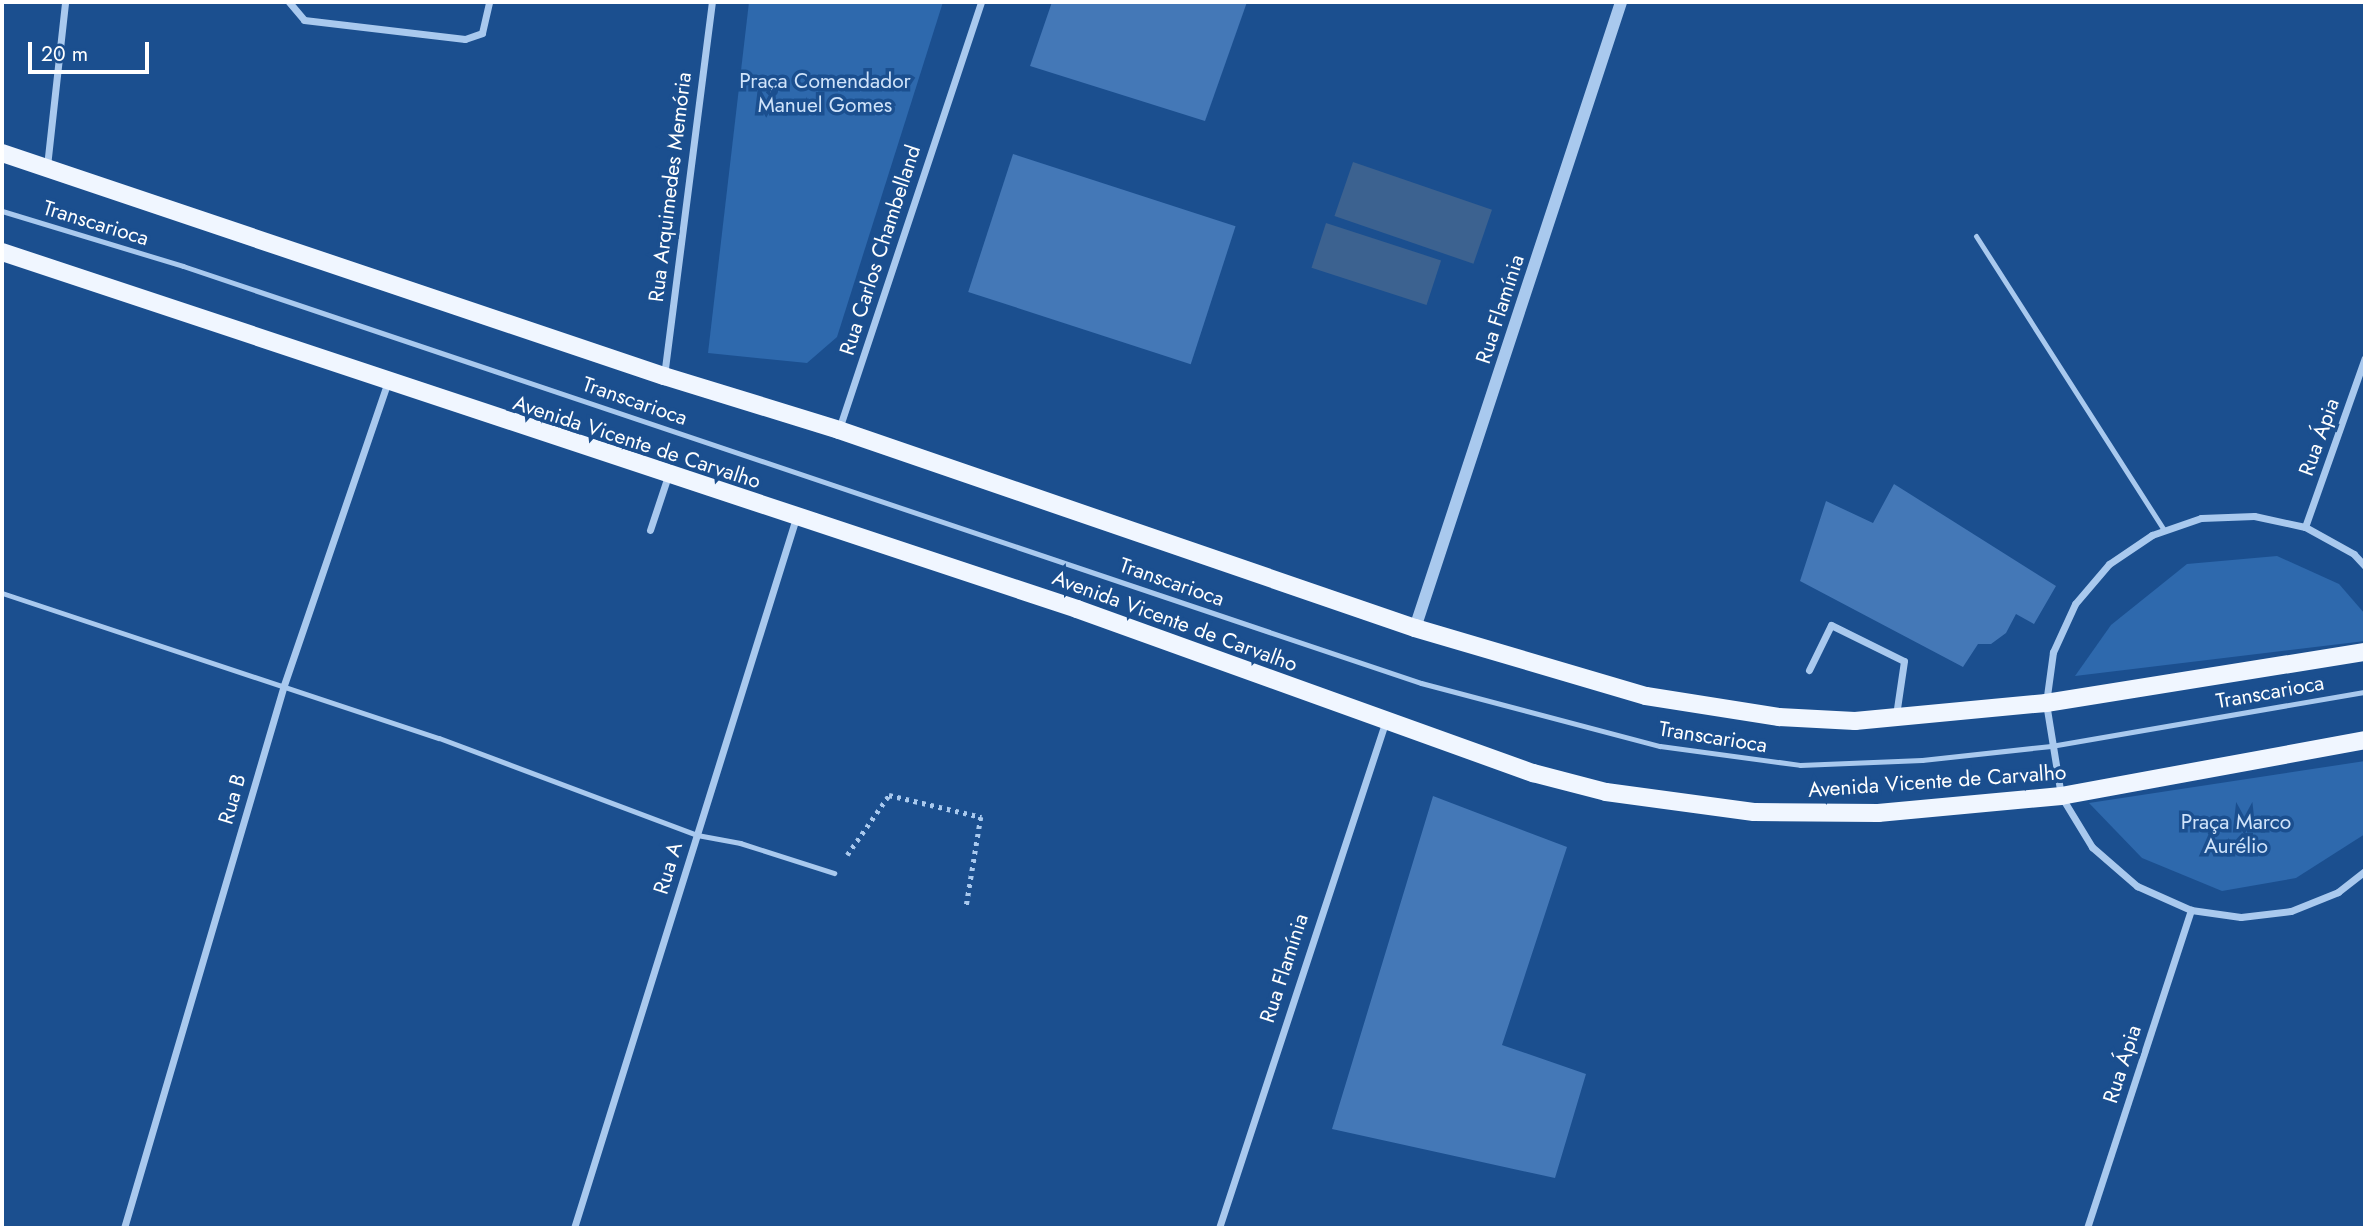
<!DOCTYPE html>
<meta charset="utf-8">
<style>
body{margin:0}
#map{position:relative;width:2367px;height:1230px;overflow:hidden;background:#1b4f8f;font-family:Jost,sans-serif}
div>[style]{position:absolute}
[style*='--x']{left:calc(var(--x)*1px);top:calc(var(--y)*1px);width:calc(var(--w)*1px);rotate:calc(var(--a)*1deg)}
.green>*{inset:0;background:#2e69ad}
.water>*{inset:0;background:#3c6290;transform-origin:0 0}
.building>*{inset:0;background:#4478b7;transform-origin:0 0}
.path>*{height:4.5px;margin-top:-2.25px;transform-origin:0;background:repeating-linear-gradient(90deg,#a9c9ee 0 3.5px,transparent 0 8.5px)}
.service>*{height:5px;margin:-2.5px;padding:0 2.5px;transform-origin:2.5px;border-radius:2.5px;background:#a9c9ee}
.minor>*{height:7px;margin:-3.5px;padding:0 3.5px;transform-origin:3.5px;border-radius:3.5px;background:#a9c9ee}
.tertiary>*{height:12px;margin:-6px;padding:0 6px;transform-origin:6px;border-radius:6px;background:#a9c9ee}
.primary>*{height:18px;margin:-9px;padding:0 9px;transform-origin:9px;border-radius:9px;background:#f0f6ff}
span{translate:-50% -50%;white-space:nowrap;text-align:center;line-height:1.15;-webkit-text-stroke:7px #1b4f8f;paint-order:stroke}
.park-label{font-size:21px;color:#cfe3fa}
.street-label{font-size:21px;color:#fff}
.frame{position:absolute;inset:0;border:4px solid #fff;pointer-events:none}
.scale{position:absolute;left:28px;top:42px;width:121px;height:32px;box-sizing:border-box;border:4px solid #fff;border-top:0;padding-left:9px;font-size:21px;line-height:24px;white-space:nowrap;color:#fff;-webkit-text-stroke:5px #1b4f8f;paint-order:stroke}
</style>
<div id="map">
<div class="green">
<div style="clip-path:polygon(749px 2px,943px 2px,837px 337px,807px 363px,708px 353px)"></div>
<div style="clip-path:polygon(2277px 556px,2339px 584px,2365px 614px,2365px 641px,2075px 676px,2111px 625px,2187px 564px)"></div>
<div style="clip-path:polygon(2365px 761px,2365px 834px,2296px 878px,2222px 891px,2142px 858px,2089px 803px)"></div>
</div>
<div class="water">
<div style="left:1353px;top:162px;width:147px;height:57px;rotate:19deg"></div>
<div style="left:1326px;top:223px;width:121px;height:47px;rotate:18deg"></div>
</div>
<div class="building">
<div style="clip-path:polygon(1052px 2px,1247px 2px,1205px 121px,1030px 66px)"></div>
<div style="left:1013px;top:154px;width:234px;height:145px;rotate:18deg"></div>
<div style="clip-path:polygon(1894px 484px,2056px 586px,2034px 624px,2016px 614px,2006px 633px,1991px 644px,1978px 644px,1963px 667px,1800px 581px,1826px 501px,1873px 523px)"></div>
<div style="clip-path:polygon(1433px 796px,1567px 847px,1502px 1045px,1586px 1074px,1555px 1178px,1332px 1129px)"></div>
</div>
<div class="path">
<div style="--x:847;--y:855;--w:73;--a:-55"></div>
<div style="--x:889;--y:795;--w:95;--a:13.4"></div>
<div style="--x:981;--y:817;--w:93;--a:99.3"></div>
</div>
<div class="service">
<div style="--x:2;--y:211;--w:189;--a:16.9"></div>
<div style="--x:183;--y:266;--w:1306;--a:18.62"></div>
<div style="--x:1421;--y:683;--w:247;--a:14.8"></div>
<div style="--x:1660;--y:746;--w:141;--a:7.7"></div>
<div style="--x:1800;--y:765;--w:122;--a:-2.3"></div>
<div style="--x:1922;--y:760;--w:130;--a:-6.2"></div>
<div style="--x:2051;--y:746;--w:319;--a:-9.8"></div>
<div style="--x:1976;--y:236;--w:350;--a:57.4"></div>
<div style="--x:2;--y:593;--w:460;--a:18.4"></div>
<div style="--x:439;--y:738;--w:276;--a:20.6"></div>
<div style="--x:697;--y:835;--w:44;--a:10.5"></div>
<div style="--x:740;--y:843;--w:99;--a:17.7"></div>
</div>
<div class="minor">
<div style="--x:289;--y:2;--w:23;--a:50"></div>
<div style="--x:304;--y:20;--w:162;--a:6.7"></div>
<div style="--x:465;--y:39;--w:18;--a:-19"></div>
<div style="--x:482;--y:33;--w:32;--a:-77"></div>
<div style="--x:47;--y:166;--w:165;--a:-83.7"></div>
<div style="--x:664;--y:376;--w:377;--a:-82.7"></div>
<div style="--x:839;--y:429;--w:450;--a:-71.6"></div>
<div style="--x:2305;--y:527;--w:179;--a:-70.5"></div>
<div style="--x:650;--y:530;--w:57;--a:-71.6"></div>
<div style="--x:2365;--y:566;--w:16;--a:-133"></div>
<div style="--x:2354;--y:554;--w:56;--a:-151.1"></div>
<div style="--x:2305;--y:527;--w:52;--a:-167.8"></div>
<div style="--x:2254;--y:516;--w:53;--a:177.8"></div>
<div style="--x:2201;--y:518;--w:52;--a:160.9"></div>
<div style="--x:2152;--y:535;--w:52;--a:146"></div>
<div style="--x:2109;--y:564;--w:52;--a:130.4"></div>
<div style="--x:2075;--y:604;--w:53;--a:114.6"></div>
<div style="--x:2053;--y:652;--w:51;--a:97.8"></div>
<div style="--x:2046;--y:703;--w:94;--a:80.8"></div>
<div style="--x:2061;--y:796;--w:60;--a:58.7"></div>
<div style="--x:2092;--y:847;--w:60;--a:40.9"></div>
<div style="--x:2137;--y:886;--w:59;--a:24"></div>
<div style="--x:2191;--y:910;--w:50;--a:8"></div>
<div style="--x:2241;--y:917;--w:50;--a:-6.8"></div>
<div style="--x:2291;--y:911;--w:51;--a:-22"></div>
<div style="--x:2338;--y:892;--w:34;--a:-38"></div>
<div style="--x:1809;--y:670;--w:50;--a:-63.9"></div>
<div style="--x:1831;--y:625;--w:81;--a:26.3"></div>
<div style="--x:1904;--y:661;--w:55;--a:98.4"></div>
<div style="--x:124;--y:1228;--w:566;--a:-73.58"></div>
<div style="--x:284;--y:685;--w:318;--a:-71.1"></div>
<div style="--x:574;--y:1228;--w:744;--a:-72.64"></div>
<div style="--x:1219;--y:1228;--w:535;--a:-71.8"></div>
<div style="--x:2087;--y:1228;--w:335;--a:-71.9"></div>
</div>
<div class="tertiary">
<div style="--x:1415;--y:628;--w:659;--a:-71.78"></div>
</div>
<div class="primary">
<div style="--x:2;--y:153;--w:699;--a:18.62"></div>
<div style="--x:664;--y:376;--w:183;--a:17.1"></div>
<div style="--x:839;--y:430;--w:609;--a:18.97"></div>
<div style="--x:1415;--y:628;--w:241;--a:16.4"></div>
<div style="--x:1646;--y:696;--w:135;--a:9"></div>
<div style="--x:1779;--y:717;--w:76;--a:3"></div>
<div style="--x:1855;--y:721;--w:192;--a:-5.4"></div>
<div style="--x:2046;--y:703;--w:323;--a:-9.1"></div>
<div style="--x:2;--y:252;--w:1133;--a:18.37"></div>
<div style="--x:1077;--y:609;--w:485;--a:19.8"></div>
<div style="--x:1533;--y:773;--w:75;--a:14.6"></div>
<div style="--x:1606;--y:792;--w:149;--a:7.7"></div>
<div style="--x:1754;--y:812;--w:124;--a:0.5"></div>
<div style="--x:1878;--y:813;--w:184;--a:-5.3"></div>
<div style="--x:2061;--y:796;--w:309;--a:-10.4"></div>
</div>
<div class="park-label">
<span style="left:825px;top:93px">Praça Comendador<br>Manuel Gomes</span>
<span style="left:2236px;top:834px">Praça Marco<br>Aurélio</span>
</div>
<div class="street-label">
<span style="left:670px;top:187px;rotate:-83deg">Rua Arquimedes Memória</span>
<span style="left:96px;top:223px;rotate:17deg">Transcarioca</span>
<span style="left:880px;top:250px;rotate:-72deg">Rua Carlos Chambelland</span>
<span style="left:1500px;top:309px;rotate:-72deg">Rua Flamínia</span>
<span style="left:635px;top:401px;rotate:19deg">Transcarioca</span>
<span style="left:2319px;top:437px;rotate:-70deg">Rua Ápia</span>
<span style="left:637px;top:442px;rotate:18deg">Avenida Vicente de Carvalho</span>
<span style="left:1172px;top:582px;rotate:19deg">Transcarioca</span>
<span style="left:1175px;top:621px;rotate:20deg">Avenida Vicente de Carvalho</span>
<span style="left:2270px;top:692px;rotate:-10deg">Transcarioca</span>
<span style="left:1713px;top:737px;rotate:9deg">Transcarioca</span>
<span style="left:1937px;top:781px;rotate:-4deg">Avenida Vicente de Carvalho</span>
<span style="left:232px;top:799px;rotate:-74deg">Rua B</span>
<span style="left:668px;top:868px;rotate:-73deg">Rua A</span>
<span style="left:1284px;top:968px;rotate:-72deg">Rua Flamínia</span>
<span style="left:2122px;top:1064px;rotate:-72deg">Rua Ápia</span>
</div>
<div class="frame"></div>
<div class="scale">20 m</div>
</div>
